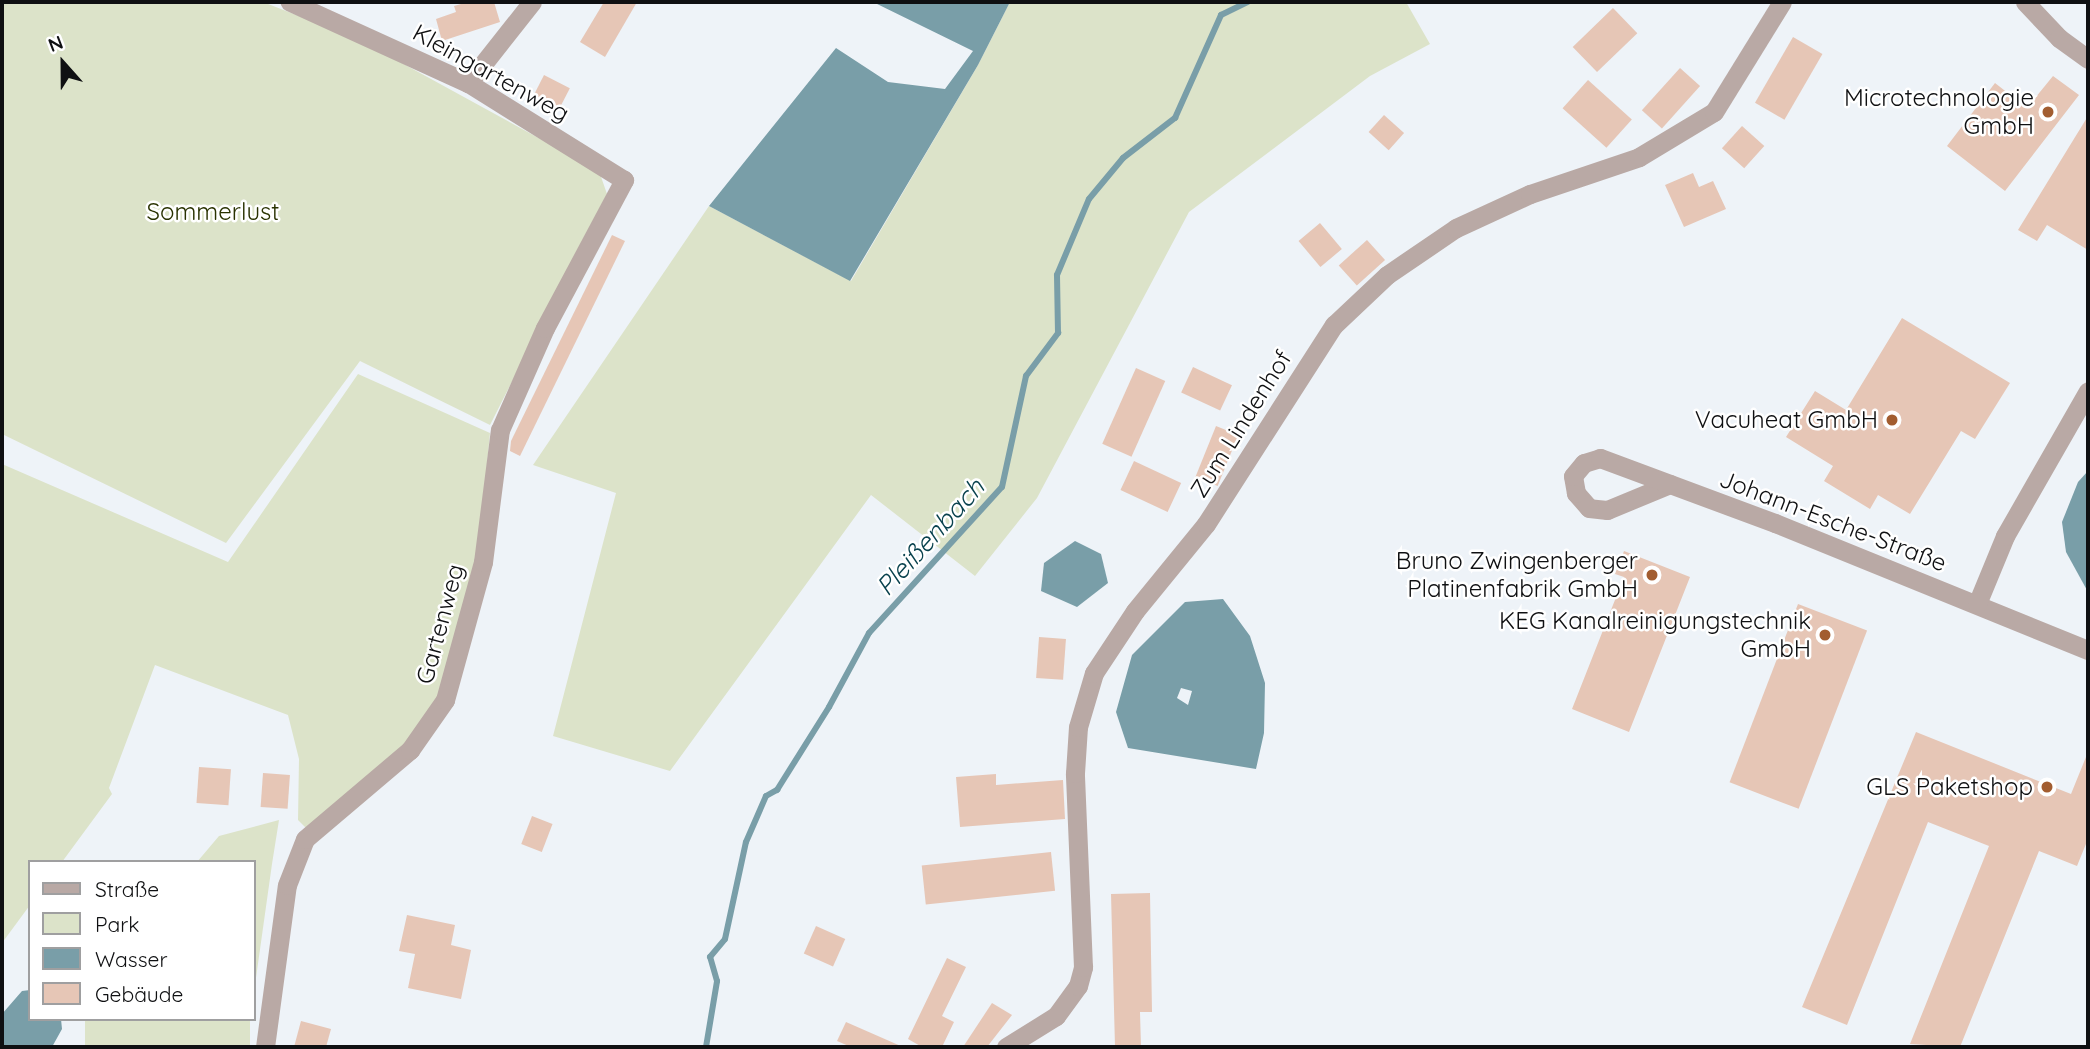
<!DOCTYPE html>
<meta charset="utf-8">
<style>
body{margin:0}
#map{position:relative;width:2090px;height:1049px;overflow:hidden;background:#eef3f8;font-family:Quicksand,sans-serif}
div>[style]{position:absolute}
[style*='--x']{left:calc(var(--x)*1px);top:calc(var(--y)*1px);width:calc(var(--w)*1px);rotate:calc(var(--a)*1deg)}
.green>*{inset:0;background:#dce3c9;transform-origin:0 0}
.water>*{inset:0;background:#799ea8}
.stream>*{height:6px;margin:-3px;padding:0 3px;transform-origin:3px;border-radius:3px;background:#799ea8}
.building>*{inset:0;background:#e6c6b6;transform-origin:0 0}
.street>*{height:19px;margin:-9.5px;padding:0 9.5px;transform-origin:9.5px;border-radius:9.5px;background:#b9a9a5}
.dots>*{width:19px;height:19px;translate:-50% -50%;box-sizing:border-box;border:4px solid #fff;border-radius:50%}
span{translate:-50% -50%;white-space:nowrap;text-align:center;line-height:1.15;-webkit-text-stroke:5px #fff;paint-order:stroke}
.street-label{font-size:24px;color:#0f1012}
.poi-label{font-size:24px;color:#0f1012}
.right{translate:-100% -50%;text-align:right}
.park-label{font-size:24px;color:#293200}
.water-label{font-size:26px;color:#09424e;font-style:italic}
.frame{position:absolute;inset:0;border:4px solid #0f1012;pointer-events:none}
.legend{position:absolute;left:28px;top:860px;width:228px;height:161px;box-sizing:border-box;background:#fff;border:2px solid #9f9fa0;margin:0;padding:9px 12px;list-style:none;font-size:21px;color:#0f1012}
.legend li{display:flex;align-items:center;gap:14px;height:35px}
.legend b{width:35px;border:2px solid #9f9fa0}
.north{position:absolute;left:28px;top:28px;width:70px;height:70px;-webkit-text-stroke:5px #fff;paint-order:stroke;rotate:339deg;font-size:19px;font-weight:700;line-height:28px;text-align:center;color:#0f1012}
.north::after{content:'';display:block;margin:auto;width:24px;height:32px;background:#0f1012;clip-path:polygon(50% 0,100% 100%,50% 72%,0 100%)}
</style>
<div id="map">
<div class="green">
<div style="clip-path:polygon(2px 2px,263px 2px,358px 39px,599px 171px,607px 194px,490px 425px,360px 361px,226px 543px,2px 434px)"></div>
<div style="clip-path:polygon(1010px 2px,1406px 2px,1430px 44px,1370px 76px,1189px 212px,1037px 498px,975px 576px,871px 495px,670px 771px,553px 736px,616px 493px,533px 465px,709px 206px,851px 281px,978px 65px)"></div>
<div style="clip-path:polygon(358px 374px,490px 433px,478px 559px,438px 702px,404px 749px,306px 828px,298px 820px,299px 759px,288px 715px,155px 665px,109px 788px,112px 794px,62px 862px,30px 862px,30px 905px,2px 943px,2px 464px,228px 562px)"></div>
<div style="clip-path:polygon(279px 820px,272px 864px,254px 992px,254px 862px,197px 862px,219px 836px)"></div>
<div style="left:85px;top:1019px;width:165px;height:32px"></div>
</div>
<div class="water">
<div style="clip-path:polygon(873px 2px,1010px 2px,978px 65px,850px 281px,709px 206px,836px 48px,888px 82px,945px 89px,973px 51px)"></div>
<div style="clip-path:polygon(2088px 471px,2088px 592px,2066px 552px,2062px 522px,2078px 482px)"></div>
<div style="clip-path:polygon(1075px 541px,1101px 554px,1108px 583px,1077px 607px,1041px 591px,1044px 563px)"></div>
<div style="clip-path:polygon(evenodd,1223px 599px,1250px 636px,1265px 683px,1264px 733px,1256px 769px,1128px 748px,1116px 712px,1132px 655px,1185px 602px,1223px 599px,1181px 688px,1192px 691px,1188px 705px,1177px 698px,1181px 688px)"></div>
<div style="clip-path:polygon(30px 990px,30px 1019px,61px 1019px,62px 1029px,52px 1047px,3px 1047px,2px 1014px,22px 991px)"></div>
</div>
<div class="stream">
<div style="--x:706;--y:1047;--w:67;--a:-80.5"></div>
<div style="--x:717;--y:981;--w:25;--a:-106"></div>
<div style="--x:710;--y:957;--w:23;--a:-50"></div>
<div style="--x:725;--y:939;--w:99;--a:-77.8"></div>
<div style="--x:746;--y:842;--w:50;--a:-66.5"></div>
<div style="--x:766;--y:796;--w:13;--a:-29"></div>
<div style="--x:777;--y:790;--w:98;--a:-57.9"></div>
<div style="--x:829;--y:707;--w:84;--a:-61.6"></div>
<div style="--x:869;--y:633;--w:197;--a:-47.7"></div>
<div style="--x:1002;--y:487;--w:114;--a:-77.8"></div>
<div style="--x:1026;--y:376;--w:54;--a:-53.3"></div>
<div style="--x:1058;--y:333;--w:58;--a:-91"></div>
<div style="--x:1057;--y:275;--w:82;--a:-67.2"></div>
<div style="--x:1089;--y:199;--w:53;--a:-50.3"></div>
<div style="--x:1123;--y:158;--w:66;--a:-37.6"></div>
<div style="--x:1175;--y:118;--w:113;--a:-65.9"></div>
<div style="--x:1221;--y:15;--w:30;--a:-26"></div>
</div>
<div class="building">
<div style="clip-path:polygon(468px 2px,494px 2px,500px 22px,442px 41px,436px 19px,456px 12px,454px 6px)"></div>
<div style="clip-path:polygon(604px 2px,637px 2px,605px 57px,580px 42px)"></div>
<div style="left:1613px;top:8px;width:35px;height:56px;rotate:46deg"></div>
<div style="left:1793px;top:37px;width:34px;height:76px;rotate:30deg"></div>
<div style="left:1680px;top:68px;width:27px;height:57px;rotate:42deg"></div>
<div style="left:544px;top:75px;width:29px;height:26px;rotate:27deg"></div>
<div style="clip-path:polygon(2053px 76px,2079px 95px,2005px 191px,1947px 146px,1995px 83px,2027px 108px)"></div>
<div style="left:1588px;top:80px;width:59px;height:38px;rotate:42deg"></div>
<div style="left:1384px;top:115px;width:27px;height:23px;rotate:42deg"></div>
<div style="clip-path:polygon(2088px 116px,2088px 250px,2047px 225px,2037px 241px,2018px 230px)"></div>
<div style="left:1742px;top:126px;width:30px;height:30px;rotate:42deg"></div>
<div style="clip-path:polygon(1693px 173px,1699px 187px,1713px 181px,1726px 209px,1684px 227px,1665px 185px)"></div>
<div style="left:1320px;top:223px;width:34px;height:28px;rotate:50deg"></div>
<div style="clip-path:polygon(612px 235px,625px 241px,520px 456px,510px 451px,511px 441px)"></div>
<div style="left:1367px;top:240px;width:27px;height:38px;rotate:48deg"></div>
<div style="clip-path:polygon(1902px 318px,2010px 383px,1975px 439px,1961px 431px,1910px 514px,1878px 495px,1870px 509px,1824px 481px,1833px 466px,1786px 437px,1815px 391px,1846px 410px)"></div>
<div style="left:1193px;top:367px;width:43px;height:28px;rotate:25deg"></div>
<div style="left:1136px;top:368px;width:32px;height:83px;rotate:24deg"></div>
<div style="left:1216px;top:426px;width:24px;height:55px;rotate:22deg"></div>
<div style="left:1134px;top:461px;width:52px;height:32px;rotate:25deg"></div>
<div style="clip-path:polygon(1624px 551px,1690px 577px,1629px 732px,1572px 709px,1624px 577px,1615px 574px)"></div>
<div style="left:1798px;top:604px;width:74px;height:191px;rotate:21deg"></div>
<div style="left:1039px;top:637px;width:27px;height:41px;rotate:4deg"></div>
<div style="clip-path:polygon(1916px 732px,2071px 794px,2088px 752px,2088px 839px,2077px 866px,2039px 851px,1960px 1047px,1910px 1044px,1989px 846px,1928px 822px,1847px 1025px,1802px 1007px)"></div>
<div style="left:199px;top:767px;width:32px;height:36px;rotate:4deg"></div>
<div style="left:263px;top:773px;width:27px;height:34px;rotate:4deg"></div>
<div style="clip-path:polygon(996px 774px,996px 785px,1063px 780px,1065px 819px,960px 827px,956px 777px)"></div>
<div style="left:532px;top:816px;width:22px;height:30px;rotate:21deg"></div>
<div style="left:1051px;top:852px;width:39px;height:130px;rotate:84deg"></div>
<div style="clip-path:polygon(1150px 893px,1152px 1012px,1140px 1012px,1141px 1047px,1115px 1047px,1111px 894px)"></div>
<div style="clip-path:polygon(407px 915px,455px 925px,451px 945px,471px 950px,461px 999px,408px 988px,415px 954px,399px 951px)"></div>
<div style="left:816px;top:926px;width:32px;height:30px;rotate:24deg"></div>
<div style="clip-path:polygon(947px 958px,966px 967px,942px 1016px,954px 1022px,942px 1047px,922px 1047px,908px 1039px)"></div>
<div style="clip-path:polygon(992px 1003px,1012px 1015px,987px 1047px,963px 1047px)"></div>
<div style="clip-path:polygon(301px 1021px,331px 1029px,326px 1047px,294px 1047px)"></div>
<div style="clip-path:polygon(846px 1022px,903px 1047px,851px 1047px,837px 1041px)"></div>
</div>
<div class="street">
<div style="--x:2025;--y:2;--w:50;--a:46.6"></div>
<div style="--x:2059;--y:38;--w:36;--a:36"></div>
<div style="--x:468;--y:83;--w:103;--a:-51.7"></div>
<div style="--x:1670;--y:484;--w:68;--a:157.6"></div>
<div style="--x:1607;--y:510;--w:18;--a:-174"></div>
<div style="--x:1589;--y:508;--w:20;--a:-131"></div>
<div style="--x:1576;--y:493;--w:17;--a:-100"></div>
<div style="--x:1573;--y:476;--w:17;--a:-50"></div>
<div style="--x:1584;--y:463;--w:17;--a:-17"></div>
<div style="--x:1600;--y:458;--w:187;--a:20.4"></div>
<div style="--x:1775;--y:523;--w:338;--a:22.1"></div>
<div style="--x:1977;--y:604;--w:74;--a:-67.6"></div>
<div style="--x:2005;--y:536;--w:167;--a:-60.2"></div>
<div style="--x:265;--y:1047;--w:163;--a:-82.3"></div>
<div style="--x:287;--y:885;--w:49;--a:-68.6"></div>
<div style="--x:305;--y:839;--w:138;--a:-40.3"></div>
<div style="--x:410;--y:750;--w:61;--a:-55"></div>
<div style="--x:445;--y:700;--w:143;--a:-74.6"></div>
<div style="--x:483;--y:562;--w:133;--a:-82.7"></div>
<div style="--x:500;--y:430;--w:111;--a:-66.2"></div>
<div style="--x:545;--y:328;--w:168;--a:-61.9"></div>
<div style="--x:624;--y:180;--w:184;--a:-148.1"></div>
<div style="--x:468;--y:83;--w:196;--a:-155.5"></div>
<div style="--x:1006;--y:1047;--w:59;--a:-31.8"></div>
<div style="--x:1056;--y:1016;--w:37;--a:-54"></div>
<div style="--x:1078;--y:986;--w:20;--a:-75"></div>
<div style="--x:1083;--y:967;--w:194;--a:-92.4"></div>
<div style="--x:1075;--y:773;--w:46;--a:-86.3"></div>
<div style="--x:1078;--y:727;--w:56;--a:-73.5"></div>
<div style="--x:1094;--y:673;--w:74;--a:-56.5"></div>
<div style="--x:1135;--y:611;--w:112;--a:-50.8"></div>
<div style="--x:1206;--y:524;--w:237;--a:-57.3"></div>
<div style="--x:1334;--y:325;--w:73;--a:-43.3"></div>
<div style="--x:1387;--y:275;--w:83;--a:-34.3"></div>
<div style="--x:1456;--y:228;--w:81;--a:-24.7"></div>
<div style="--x:1530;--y:194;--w:115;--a:-18.7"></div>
<div style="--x:1639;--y:157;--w:87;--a:-31"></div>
<div style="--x:1714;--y:112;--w:129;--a:-58.3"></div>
</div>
<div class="dots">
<div style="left:2048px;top:112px;background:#a25d30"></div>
<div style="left:1892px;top:420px;background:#a25d30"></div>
<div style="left:1652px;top:575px;background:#a25d30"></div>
<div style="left:1825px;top:635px;background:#a25d30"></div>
<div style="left:2047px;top:787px;background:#a25d30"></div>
</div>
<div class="street-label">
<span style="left:491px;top:73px;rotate:29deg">Kleingartenweg</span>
<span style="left:1241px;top:424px;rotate:-58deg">Zum Lindenhof</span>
<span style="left:1833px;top:521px;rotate:21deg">Johann-Esche-Straße</span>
<span style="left:440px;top:624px;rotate:-75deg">Gartenweg</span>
</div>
<div class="poi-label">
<span class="right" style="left:2034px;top:112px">Microtechnologie<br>GmbH</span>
<span class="right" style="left:1878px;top:420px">Vacuheat GmbH</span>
<span class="right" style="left:1638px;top:575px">Bruno Zwingenberger<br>Platinenfabrik GmbH</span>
<span class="right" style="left:1811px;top:635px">KEG Kanalreinigungstechnik<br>GmbH</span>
<span class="right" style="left:2033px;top:787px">GLS Paketshop</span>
</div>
<div class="park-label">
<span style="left:213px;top:212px">Sommerlust</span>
</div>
<div class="water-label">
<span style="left:930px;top:537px;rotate:-48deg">Pleißenbach</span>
</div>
<div class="frame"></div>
<ul class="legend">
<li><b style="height:9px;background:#b9a9a5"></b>Straße</li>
<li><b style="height:19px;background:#dce3c9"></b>Park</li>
<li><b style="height:19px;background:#799ea8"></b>Wasser</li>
<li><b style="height:19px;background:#e6c6b6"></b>Gebäude</li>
</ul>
<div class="north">N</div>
</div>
